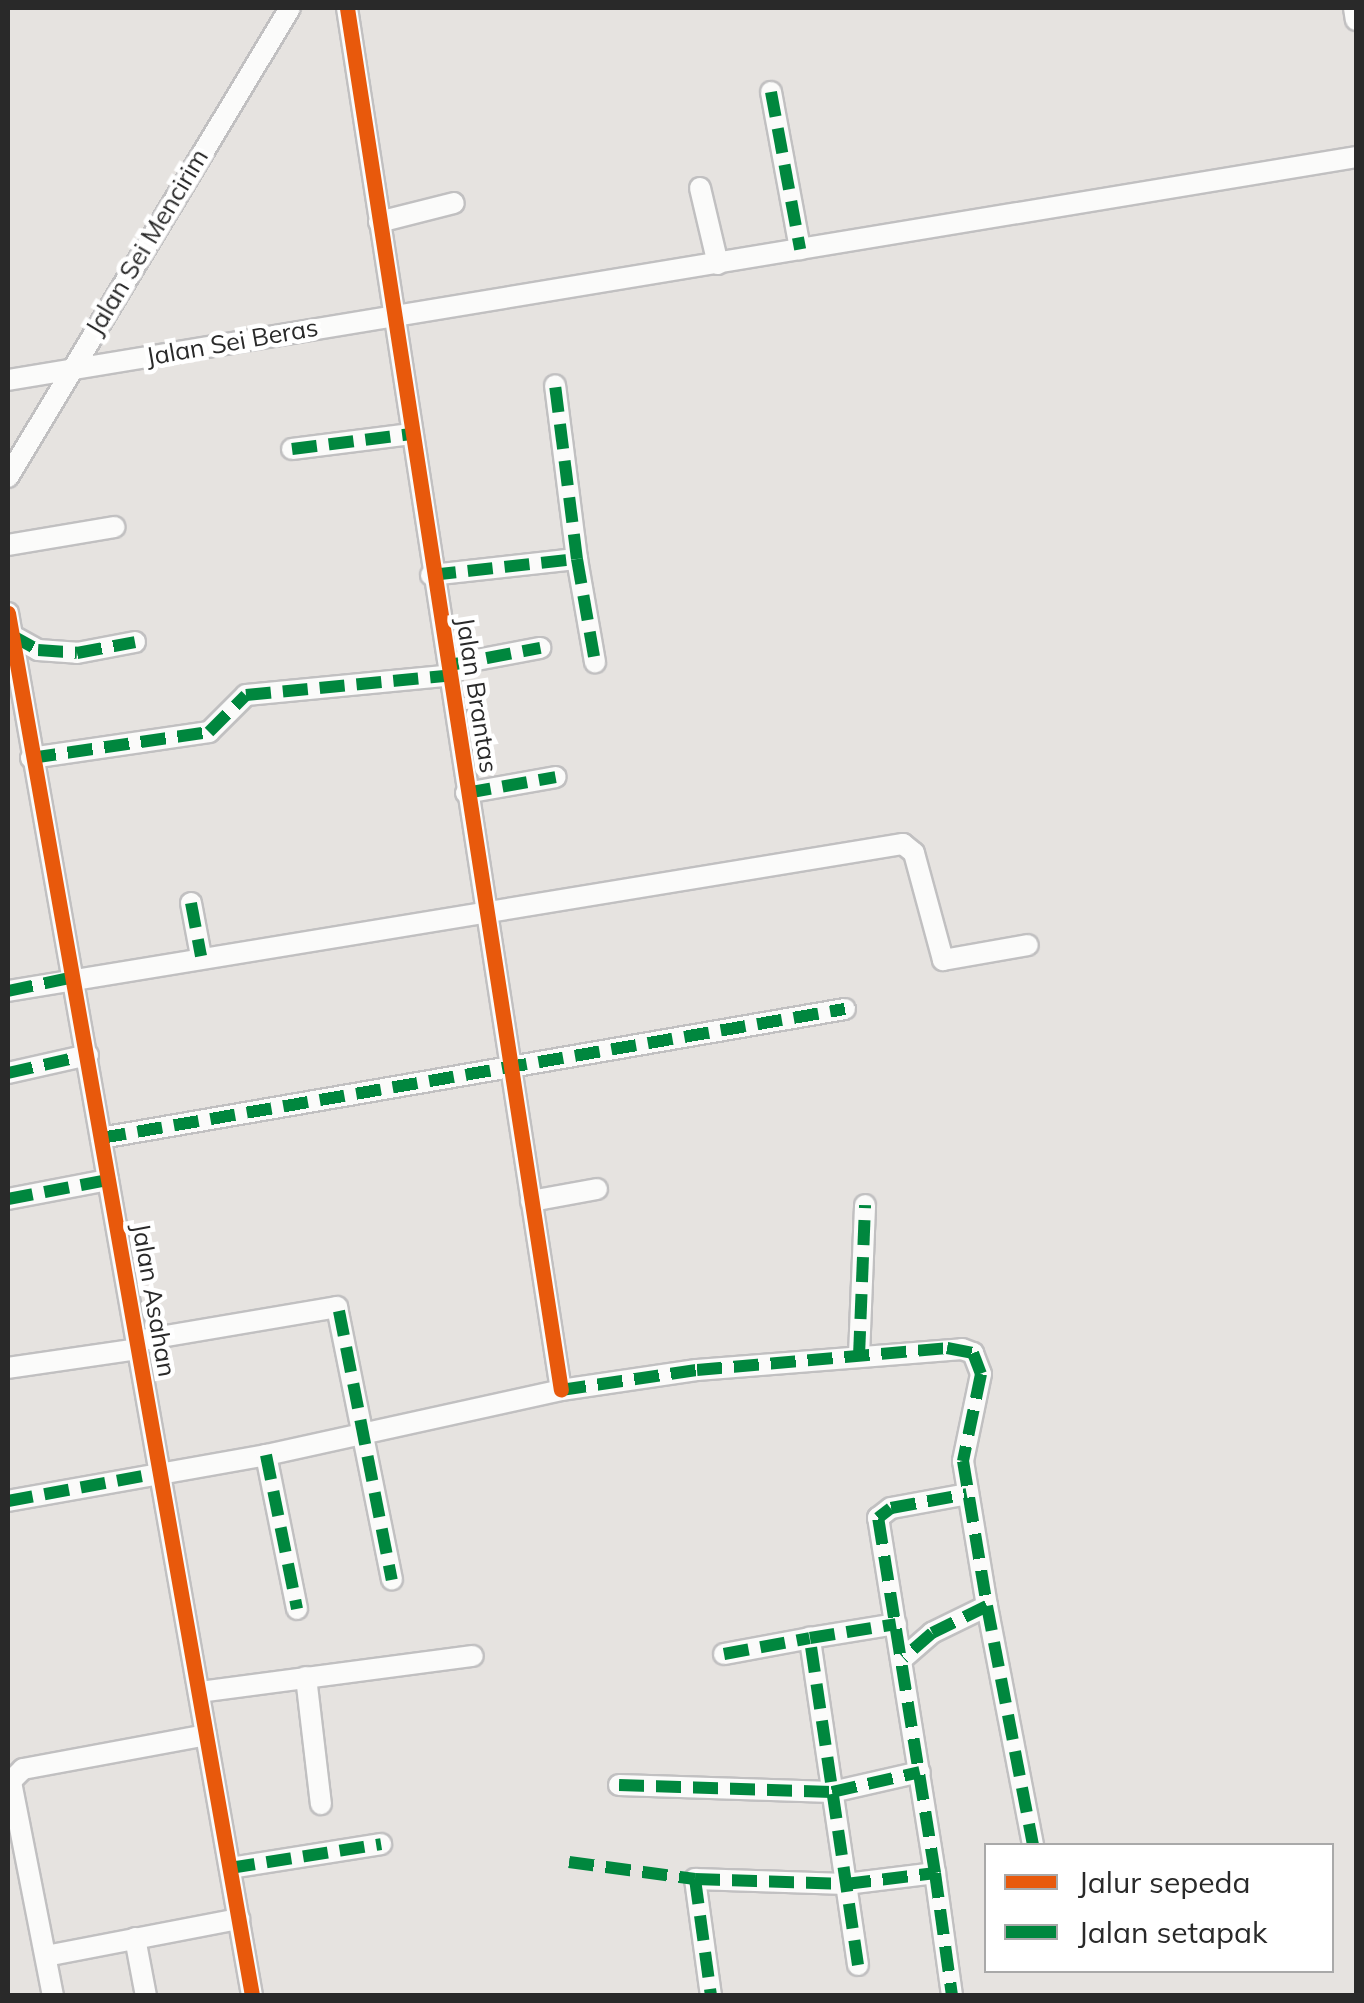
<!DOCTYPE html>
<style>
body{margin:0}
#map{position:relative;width:1364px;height:2003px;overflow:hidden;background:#e6e3e0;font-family:Mulish,sans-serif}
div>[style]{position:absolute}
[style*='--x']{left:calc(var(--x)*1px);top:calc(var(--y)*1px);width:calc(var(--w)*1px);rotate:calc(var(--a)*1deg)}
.roads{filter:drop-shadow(2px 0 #c1c0c1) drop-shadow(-2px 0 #c1c0c1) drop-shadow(0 2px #c1c0c1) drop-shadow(0 -2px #c1c0c1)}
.minor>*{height:20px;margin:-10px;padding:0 10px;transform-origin:10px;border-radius:10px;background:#fbfbfa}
.quiet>*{height:12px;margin-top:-6px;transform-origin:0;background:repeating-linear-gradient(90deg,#00873e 0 25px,transparent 0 37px)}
.cycleway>*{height:15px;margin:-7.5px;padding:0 7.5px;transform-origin:7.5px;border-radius:7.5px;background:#e8590c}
span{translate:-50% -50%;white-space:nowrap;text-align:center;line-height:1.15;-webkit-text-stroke:9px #fff;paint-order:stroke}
.street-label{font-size:25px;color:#292929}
.frame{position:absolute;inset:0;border:10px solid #292929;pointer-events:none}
.legend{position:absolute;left:984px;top:1843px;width:350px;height:130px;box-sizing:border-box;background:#fff;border:2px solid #a9a9a9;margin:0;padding:12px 18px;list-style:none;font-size:30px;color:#292929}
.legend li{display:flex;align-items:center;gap:20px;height:50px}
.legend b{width:50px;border:2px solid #a9a9a9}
</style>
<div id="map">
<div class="roads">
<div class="minor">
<div style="--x:347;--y:8;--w:1398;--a:81.2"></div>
<div style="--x:1354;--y:8;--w:12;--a:81"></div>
<div style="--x:771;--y:92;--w:160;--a:79.5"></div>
<div style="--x:700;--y:188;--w:78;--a:76.7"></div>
<div style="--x:379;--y:222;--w:77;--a:-14.2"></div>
<div style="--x:8;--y:380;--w:1366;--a:-9.39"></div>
<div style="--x:292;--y:449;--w:120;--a:-7.2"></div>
<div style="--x:8;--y:477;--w:547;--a:-58.98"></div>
<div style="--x:8;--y:545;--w:108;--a:-9.6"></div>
<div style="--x:577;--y:559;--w:105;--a:80.1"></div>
<div style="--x:431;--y:575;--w:147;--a:-6.3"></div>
<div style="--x:577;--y:559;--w:175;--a:-97.2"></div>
<div style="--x:8;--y:613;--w:1404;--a:79.99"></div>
<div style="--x:11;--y:635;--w:31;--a:29"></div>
<div style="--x:38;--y:650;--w:39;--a:4"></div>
<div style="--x:77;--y:653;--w:59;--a:-10.7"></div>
<div style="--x:450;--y:665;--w:92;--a:-10.7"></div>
<div style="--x:31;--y:758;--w:180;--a:-8.3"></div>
<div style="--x:209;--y:732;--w:52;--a:-45"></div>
<div style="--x:246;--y:695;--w:207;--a:-5.5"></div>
<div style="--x:466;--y:793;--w:91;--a:-10.1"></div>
<div style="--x:191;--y:903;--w:54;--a:79.3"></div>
<div style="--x:8;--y:991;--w:907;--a:-9.33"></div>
<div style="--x:903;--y:844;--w:14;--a:39"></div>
<div style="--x:914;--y:853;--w:111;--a:74.8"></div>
<div style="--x:943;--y:960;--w:86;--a:-10"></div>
<div style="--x:8;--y:1073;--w:82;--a:-12.7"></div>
<div style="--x:101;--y:1138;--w:755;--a:-9.84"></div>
<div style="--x:8;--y:1199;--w:102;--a:-10.8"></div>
<div style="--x:531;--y:1201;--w:67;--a:-10.3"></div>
<div style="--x:137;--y:1341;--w:203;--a:-9.6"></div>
<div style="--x:337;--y:1307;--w:278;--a:78.6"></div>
<div style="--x:859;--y:1356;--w:151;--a:-87.7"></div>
<div style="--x:8;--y:1368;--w:131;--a:-8.3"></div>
<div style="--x:266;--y:1455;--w:157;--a:78.6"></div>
<div style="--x:8;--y:1501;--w:262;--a:-10.1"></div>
<div style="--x:266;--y:1455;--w:302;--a:-12.4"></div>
<div style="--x:561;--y:1390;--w:137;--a:-8.4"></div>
<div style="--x:697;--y:1370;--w:266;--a:-4.5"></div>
<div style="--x:962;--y:1349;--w:12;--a:20"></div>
<div style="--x:973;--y:1353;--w:22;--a:69"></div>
<div style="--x:981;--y:1374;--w:89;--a:101.7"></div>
<div style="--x:963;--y:1461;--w:147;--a:80.6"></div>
<div style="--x:987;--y:1606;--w:61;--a:153.9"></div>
<div style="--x:932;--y:1633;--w:38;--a:139"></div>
<div style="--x:987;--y:1606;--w:244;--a:79.1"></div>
<div style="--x:724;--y:1654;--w:87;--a:-10.5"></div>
<div style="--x:306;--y:1677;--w:128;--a:83.3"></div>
<div style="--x:199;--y:1692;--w:276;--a:-7.5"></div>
<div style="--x:619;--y:1785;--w:213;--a:1.9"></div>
<div style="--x:832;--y:1792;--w:90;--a:-12.8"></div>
<div style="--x:230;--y:1868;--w:153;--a:-9"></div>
<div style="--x:935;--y:1873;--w:124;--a:82.1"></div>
<div style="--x:135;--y:1938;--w:59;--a:79.3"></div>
<div style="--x:46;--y:1956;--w:197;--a:-10.9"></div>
<div style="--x:858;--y:1965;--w:331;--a:-98.4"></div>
<div style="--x:810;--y:1638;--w:87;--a:-9.2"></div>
<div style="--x:53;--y:1996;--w:219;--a:-101.1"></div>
<div style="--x:11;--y:1781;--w:17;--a:-45"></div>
<div style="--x:23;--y:1769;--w:186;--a:-10.5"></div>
<div style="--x:711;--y:1996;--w:118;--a:-97.8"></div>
<div style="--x:695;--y:1879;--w:151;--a:1.9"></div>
<div style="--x:846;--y:1884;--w:90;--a:-7"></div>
<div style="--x:935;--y:1873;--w:360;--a:-99.1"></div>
<div style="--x:878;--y:1518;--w:16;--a:-38"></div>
<div style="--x:891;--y:1508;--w:77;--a:-10.4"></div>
</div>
</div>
<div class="quiet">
<div style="--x:771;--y:92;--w:160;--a:79.5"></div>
<div style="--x:292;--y:449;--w:120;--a:-7.2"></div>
<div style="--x:577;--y:559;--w:105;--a:80.1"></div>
<div style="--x:431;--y:575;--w:147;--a:-6.3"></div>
<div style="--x:577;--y:559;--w:175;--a:-97.2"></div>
<div style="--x:11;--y:635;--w:31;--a:29"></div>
<div style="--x:38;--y:650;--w:39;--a:4"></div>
<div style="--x:77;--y:653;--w:59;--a:-10.7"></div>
<div style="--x:450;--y:665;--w:92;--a:-10.7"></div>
<div style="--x:31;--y:758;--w:180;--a:-8.3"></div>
<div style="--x:209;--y:732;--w:52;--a:-45"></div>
<div style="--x:246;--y:695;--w:207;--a:-5.5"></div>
<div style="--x:466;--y:793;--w:91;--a:-10.1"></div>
<div style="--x:191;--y:903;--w:54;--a:79.3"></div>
<div style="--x:8;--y:991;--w:67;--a:-12"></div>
<div style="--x:8;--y:1073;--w:82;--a:-12.7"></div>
<div style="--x:101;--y:1138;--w:755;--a:-9.84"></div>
<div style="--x:8;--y:1199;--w:102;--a:-10.8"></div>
<div style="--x:339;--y:1311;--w:274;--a:78.9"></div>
<div style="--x:859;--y:1356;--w:151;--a:-87.7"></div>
<div style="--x:561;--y:1390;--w:137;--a:-8.4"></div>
<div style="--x:697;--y:1370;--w:251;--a:-5"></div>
<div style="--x:947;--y:1348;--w:26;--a:11"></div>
<div style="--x:973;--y:1353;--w:22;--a:69"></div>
<div style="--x:981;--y:1374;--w:89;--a:101.7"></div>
<div style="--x:963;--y:1461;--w:147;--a:80.6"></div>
<div style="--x:987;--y:1606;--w:61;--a:153.9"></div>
<div style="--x:932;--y:1633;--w:38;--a:139"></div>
<div style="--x:266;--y:1455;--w:157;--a:78.6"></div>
<div style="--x:8;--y:1501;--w:154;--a:-10.5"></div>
<div style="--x:987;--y:1606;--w:244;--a:79.1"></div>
<div style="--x:724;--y:1654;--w:87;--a:-10.5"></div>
<div style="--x:619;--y:1785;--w:213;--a:1.9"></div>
<div style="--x:832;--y:1792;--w:90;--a:-12.8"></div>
<div style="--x:569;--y:1862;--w:127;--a:7.7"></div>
<div style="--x:695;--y:1879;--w:151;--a:1.9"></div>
<div style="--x:846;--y:1884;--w:90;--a:-7"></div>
<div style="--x:935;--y:1873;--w:360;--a:-99.1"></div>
<div style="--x:878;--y:1518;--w:16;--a:-38"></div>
<div style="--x:891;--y:1508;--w:77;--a:-10.4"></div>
<div style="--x:230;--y:1868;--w:153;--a:-9"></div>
<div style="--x:935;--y:1873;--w:124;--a:82.1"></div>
<div style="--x:695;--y:1879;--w:118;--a:82.2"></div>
<div style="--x:858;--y:1965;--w:331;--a:-98.4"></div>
<div style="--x:810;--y:1638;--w:87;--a:-9.2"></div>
</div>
<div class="cycleway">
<div style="--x:347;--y:8;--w:1398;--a:81.2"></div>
<div style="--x:8;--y:613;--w:1404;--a:79.99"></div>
</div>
<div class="street-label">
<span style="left:147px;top:242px;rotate:-59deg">Jalan Sei Mencirim</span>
<span style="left:232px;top:342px;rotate:-10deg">Jalan Sei Beras</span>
<span style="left:477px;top:695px;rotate:81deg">Jalan Brantas</span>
<span style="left:154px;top:1300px;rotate:80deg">Jalan Asahan</span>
</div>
<div class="frame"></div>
<ul class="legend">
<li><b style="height:12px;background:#e8590c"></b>Jalur sepeda</li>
<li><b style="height:12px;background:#00873e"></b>Jalan setapak</li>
</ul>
</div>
